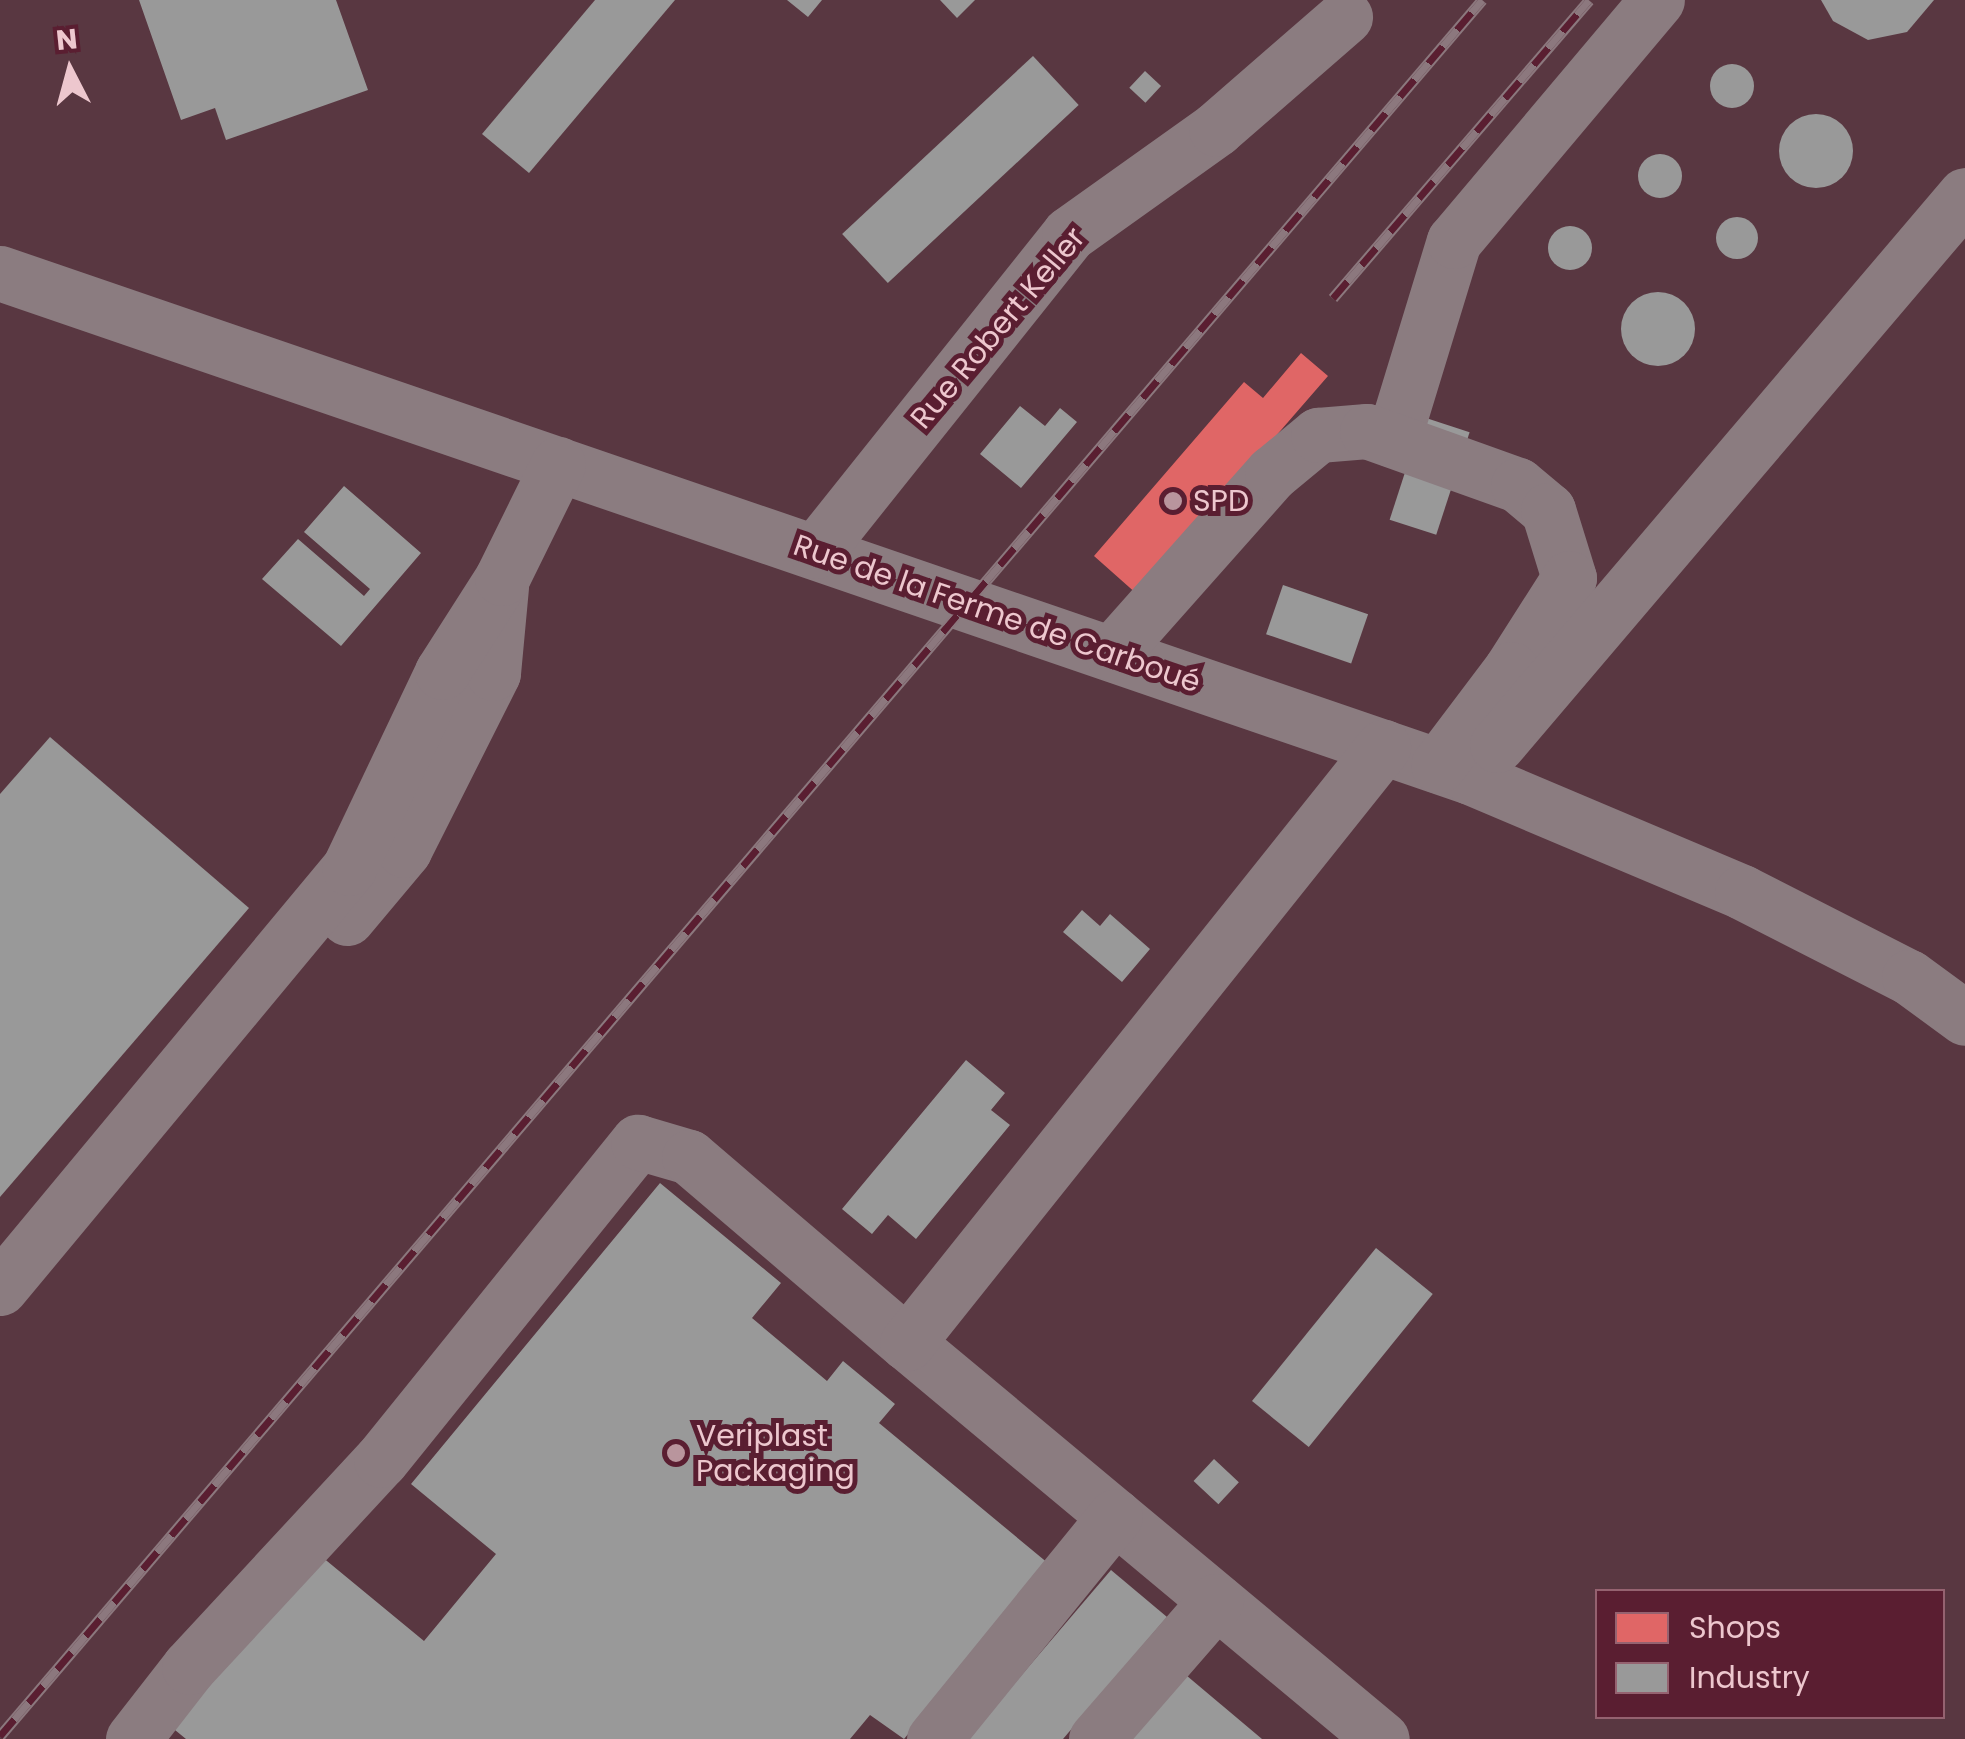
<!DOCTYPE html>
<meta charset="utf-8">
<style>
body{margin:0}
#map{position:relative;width:1965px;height:1739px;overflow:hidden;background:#593741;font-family:Poppins,sans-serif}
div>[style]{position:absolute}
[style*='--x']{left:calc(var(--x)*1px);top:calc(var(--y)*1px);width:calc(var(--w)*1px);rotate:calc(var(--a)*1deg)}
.shops>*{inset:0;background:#e06666}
.industry>*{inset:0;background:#999;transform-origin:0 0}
.round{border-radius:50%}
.minor>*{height:55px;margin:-27.5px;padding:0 27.5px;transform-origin:27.5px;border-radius:27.5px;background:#8b7c80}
.rail>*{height:11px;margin-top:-5.5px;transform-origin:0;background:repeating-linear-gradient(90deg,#5a1e31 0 22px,#8c787e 0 44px);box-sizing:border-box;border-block:2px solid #8c787e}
.dots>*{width:28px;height:28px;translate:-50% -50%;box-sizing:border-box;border:5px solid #5a1e31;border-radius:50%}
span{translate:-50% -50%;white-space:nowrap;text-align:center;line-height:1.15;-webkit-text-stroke:10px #5a1e31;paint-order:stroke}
.street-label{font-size:30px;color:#edc7ce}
.poi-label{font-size:30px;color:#edc7ce}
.left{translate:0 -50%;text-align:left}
.legend{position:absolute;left:1595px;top:1589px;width:350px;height:130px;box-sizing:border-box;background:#5a1e31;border:2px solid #956270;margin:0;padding:12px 18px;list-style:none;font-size:30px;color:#edc7ce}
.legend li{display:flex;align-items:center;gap:20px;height:50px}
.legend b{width:50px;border:2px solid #956270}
.north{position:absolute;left:20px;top:20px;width:100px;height:100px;-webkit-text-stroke:8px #5a1e31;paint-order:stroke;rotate:354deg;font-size:28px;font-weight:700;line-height:40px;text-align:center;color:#edc7ce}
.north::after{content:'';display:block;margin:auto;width:35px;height:45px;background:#edc7ce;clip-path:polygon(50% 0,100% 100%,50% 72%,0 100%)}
</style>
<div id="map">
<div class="shops">
<div style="clip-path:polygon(1301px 353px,1328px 376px,1138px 595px,1094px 556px,1244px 382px,1263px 398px)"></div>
</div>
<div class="industry">
<div style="clip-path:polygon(139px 0,336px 0,368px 90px,226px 140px,215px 108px,181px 120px)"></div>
<div style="clip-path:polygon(595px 0,675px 0,529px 173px,482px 134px)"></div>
<div style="clip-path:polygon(787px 0,822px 0,808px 17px)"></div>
<div style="clip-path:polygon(940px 0,975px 0,957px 18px)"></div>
<div style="clip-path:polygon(1821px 0,1934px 0,1907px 32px,1868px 40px,1833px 21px)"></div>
<div style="left:1033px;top:56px;width:67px;height:261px;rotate:47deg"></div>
<div class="round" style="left:1710px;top:64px;width:44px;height:44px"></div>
<div style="left:1145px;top:71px;width:22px;height:23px;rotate:43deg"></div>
<div class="round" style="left:1779px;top:114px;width:74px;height:74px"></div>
<div class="round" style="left:1638px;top:154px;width:44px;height:44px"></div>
<div class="round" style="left:1716px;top:217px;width:42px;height:42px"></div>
<div class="round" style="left:1548px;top:226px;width:44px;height:44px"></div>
<div class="round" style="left:1621px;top:292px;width:74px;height:74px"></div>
<div style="clip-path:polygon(1020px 406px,1045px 426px,1060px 408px,1077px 422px,1021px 488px,980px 454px)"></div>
<div style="left:1423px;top:417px;width:49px;height:108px;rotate:18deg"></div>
<div style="clip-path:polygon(344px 486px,421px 553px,341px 646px,262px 579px,298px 539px,364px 596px,370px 589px,304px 532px)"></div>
<div style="left:1283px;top:585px;width:90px;height:52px;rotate:19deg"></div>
<div style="clip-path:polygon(50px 737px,249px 908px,0 1197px,0 794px)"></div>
<div style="clip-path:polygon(1082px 910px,1100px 926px,1110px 914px,1150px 949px,1122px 982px,1063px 932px)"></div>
<div style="clip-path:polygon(966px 1060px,1005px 1093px,991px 1110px,1010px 1125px,916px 1239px,888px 1215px,872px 1234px,842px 1209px)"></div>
<div style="clip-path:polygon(660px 1183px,781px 1283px,752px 1318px,827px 1381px,843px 1361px,895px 1404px,879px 1423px,1049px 1564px,904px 1739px,870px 1715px,850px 1739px,186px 1739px,164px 1721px,310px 1547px,424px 1641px,496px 1554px,411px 1484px)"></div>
<div style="left:1376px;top:1248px;width:73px;height:197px;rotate:39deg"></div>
<div style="left:1214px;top:1459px;width:34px;height:30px;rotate:43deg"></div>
<div style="clip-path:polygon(1111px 1570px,1167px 1617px,1063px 1739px,967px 1739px)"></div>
<div style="clip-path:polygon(1180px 1670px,1262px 1739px,1122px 1739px)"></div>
</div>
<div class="minor">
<div style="--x:0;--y:273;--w:1554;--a:18.92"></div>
<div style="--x:1470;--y:777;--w:295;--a:22.9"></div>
<div style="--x:1742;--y:892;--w:187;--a:27"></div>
<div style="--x:1909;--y:977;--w:69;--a:36.2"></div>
<div style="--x:1393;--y:440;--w:208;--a:-73"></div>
<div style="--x:1454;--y:241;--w:315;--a:-49.9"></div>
<div style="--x:816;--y:551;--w:406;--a:-51.4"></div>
<div style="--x:1069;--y:234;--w:181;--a:-35.5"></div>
<div style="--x:1216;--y:129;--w:171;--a:-41"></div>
<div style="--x:1112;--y:653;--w:241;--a:-48.4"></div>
<div style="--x:1272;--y:473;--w:60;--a:-39.6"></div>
<div style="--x:1318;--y:435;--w:49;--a:-4.7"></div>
<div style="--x:1367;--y:431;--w:160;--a:19.7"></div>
<div style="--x:1518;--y:485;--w:39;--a:40"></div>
<div style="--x:1548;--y:510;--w:71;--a:72.8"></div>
<div style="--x:1569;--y:578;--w:108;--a:122.5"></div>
<div style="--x:1511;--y:669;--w:121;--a:127"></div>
<div style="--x:1497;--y:745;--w:722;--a:-49.61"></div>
<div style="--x:347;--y:918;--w:89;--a:-50"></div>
<div style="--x:404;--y:850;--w:198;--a:-63.3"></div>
<div style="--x:493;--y:673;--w:87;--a:-84.7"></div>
<div style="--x:0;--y:1288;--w:546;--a:-50.28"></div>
<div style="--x:349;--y:868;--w:217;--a:-64.6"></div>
<div style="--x:442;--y:672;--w:112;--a:-57.4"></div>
<div style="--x:502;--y:578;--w:127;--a:-63.8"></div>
<div style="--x:907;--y:1343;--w:618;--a:39.82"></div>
<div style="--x:133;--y:1739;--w:91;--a:-52.1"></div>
<div style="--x:189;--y:1667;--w:282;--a:-47.2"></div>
<div style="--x:381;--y:1460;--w:409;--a:-51.1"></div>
<div style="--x:638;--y:1142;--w:53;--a:16.4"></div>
<div style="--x:689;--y:1157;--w:287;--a:40.5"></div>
<div style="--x:907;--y:1343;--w:763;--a:-51.39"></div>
<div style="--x:934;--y:1739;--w:287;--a:-50.9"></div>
<div style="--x:1096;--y:1739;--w:183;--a:-49"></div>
</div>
<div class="rail">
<div style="--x:1333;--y:298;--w:393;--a:-49.3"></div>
<div style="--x:0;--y:1736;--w:2283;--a:-49.51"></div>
</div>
<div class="dots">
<div style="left:1173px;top:501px;background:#b9959d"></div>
<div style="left:676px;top:1453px;background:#b9959d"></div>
</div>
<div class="street-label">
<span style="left:998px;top:328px;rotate:-50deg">Rue Robert Keller</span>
<span style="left:997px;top:614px;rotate:19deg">Rue de la Ferme de Carboué</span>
</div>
<div class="poi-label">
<span class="left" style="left:1193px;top:501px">SPD</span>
<span class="left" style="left:696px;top:1453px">Veriplast<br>Packaging</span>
</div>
<ul class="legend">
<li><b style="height:28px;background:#e06666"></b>Shops</li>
<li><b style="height:28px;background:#999"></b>Industry</li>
</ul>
<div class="north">N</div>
</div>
